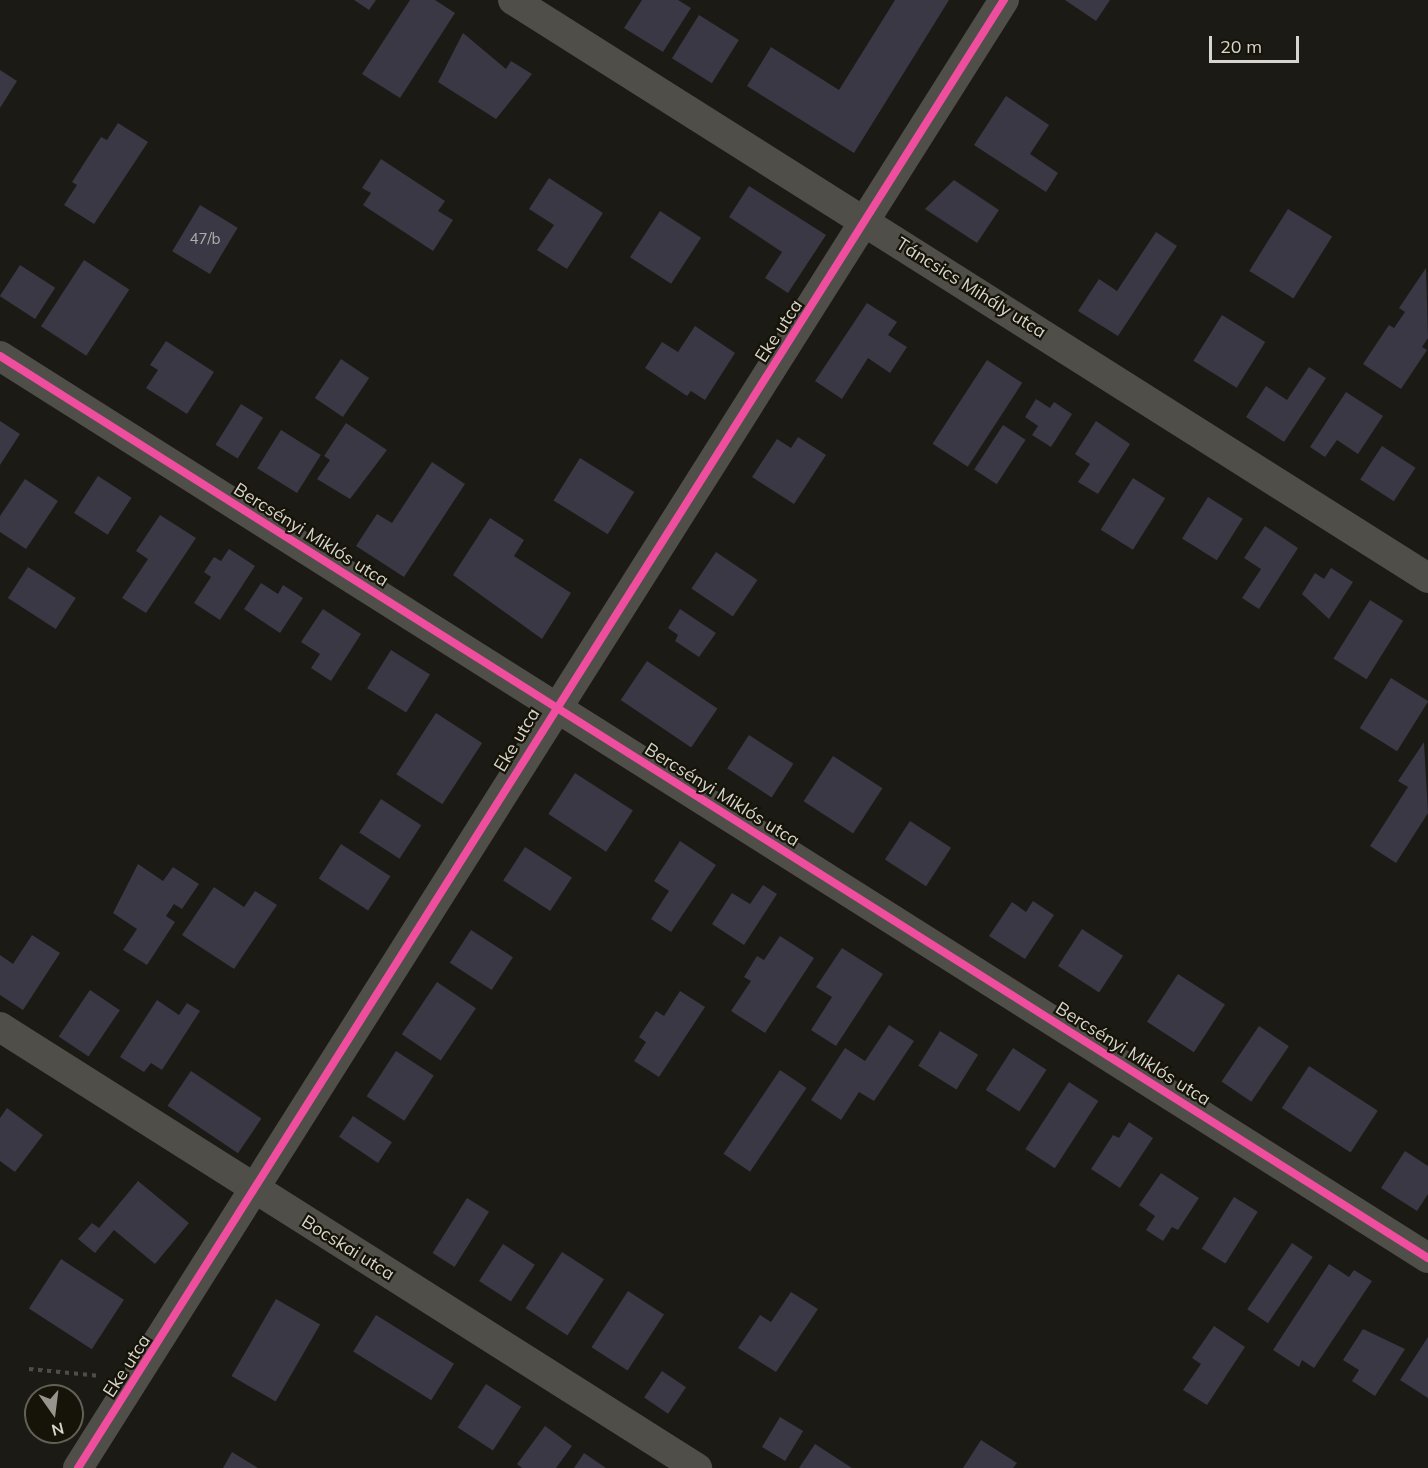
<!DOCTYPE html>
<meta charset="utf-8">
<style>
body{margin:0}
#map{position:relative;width:1428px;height:1468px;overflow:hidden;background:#1c1a14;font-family:Mulish,sans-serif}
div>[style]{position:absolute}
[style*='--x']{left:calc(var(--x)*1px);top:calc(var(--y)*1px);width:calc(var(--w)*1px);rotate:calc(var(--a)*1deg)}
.building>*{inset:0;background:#393844;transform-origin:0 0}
.path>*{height:4px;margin-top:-2px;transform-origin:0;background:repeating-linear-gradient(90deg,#4e4d4a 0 4.5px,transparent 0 9px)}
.minor>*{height:30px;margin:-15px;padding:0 15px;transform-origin:15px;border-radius:15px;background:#504e49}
.cycleway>*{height:8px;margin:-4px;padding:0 4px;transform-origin:4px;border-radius:4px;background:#ef4d9e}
span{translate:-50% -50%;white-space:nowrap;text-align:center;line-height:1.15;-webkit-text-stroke:4.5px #161308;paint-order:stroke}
.number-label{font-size:15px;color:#b0aeab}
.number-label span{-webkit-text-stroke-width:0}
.street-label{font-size:18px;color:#d7d5cd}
.north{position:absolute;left:24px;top:1384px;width:60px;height:60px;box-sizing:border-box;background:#161308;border:2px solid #636157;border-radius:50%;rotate:166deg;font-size:16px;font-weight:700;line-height:24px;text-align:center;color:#d7d5cd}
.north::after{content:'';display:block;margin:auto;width:21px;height:27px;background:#96948c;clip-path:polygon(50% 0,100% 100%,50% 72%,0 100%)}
.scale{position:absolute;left:1209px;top:36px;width:90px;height:27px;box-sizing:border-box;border:3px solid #d7d5cd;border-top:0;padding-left:8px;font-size:18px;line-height:21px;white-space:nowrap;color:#d7d5cd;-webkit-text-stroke:4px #161308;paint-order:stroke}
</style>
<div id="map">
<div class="building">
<div style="clip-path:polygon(354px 0,376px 0,369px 10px)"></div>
<div style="clip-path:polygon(410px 0,435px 0,455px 13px,400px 98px,362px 74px)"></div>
<div style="clip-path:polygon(642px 0,678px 0,691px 8px,663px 52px,624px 28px)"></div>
<div style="clip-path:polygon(895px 0,949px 0,854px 153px,747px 86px,771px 47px,839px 90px)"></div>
<div style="clip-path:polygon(1065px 0,1110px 0,1096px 21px)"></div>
<div style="left:699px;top:15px;width:47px;height:51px;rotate:32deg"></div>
<div style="clip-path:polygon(463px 33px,506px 69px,511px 61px,532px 74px,496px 119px,438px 82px)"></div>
<div style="clip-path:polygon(0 70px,17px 81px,0 108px)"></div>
<div style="clip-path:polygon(1006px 96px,1049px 125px,1030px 154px,1058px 173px,1046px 192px,974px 145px)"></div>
<div style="clip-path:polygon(118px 123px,148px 142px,94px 224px,64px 205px,77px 185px,72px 182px,101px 137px,107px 140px)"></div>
<div style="clip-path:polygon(381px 159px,445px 201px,438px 211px,453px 220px,433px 251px,363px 205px,371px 193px,362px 188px)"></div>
<div style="clip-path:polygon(549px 178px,603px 213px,567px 269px,537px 250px,554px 225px,529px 209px)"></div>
<div style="clip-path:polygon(954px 180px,999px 210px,977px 243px,925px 209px)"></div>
<div style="clip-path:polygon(749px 186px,826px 235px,788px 293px,765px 278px,782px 252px,729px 217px)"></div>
<div style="left:200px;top:205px;width:44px;height:54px;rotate:31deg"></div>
<div style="left:1288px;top:209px;width:52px;height:73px;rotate:32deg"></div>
<div style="left:660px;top:211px;width:49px;height:55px;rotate:33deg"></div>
<div style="clip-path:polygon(1156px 232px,1177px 246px,1118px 336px,1078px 311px,1099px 279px,1117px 291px)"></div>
<div style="left:84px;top:260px;width:54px;height:79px;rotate:33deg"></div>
<div style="left:20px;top:265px;width:42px;height:37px;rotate:33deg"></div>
<div style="clip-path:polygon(1426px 268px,1428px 338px,1422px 347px,1427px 350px,1401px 389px,1363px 364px,1389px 325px,1394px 328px,1405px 312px,1399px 308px)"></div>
<div style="clip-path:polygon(867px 303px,897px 322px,888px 335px,907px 347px,890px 373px,868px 358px,842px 399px,815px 381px)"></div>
<div style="left:1222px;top:315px;width:51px;height:54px;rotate:32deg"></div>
<div style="clip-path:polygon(695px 326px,735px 353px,705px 400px,691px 391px,687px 396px,645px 368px,662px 342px,678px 352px)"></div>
<div style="clip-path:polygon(166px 341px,214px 372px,187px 414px,146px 388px,158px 370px,150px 365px)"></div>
<div style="left:341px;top:359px;width:34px;height:47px;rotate:34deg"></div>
<div style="left:987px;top:360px;width:42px;height:100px;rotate:33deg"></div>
<div style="clip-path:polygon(1309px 367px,1326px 378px,1284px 442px,1246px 417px,1266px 386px,1287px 400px)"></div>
<div style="clip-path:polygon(1346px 392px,1383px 416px,1358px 454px,1337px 440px,1325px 457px,1310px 447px)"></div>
<div style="clip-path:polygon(1036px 399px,1050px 408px,1054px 402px,1072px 414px,1051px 447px,1032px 435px,1038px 426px,1025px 417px)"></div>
<div style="left:241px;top:404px;width:26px;height:48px;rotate:32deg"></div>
<div style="clip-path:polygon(0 421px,20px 434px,0 465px)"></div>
<div style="clip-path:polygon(1096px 421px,1130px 444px,1098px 494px,1078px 482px,1090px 464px,1075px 454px)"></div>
<div style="clip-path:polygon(346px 423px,387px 450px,350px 499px,317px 479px,330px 460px,324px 456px)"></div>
<div style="left:1003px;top:425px;width:27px;height:53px;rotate:33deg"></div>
<div style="left:281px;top:430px;width:47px;height:45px;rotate:32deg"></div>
<div style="clip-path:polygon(798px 437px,826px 455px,794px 504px,752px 477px,777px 439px,791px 448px)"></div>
<div style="left:1382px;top:446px;width:40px;height:40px;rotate:33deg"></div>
<div style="left:580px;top:458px;width:64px;height:50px;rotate:32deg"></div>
<div style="clip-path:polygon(432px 462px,465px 484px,404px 577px,356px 546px,377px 514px,392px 523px)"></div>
<div style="left:98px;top:476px;width:40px;height:44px;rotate:33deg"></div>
<div style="left:1133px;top:478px;width:38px;height:61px;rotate:32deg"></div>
<div style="clip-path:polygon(25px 479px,58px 501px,26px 549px,0 532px,0 516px)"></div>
<div style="left:1208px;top:497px;width:41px;height:49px;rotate:32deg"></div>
<div style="clip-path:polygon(160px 515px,196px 538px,146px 613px,122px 598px,148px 559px,136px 551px)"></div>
<div style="clip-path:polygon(490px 518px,524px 540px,514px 556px,571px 593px,542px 639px,453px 575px)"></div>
<div style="clip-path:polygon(1265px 526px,1298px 548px,1259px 609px,1242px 598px,1261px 569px,1244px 558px)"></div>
<div style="clip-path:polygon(229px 549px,255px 566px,220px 620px,194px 603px,211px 577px,204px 572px,214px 557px,221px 561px)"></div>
<div style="left:716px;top:552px;width:50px;height:44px;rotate:34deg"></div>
<div style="left:28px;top:567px;width:57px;height:37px;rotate:33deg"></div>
<div style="clip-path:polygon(1331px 568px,1353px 582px,1329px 619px,1302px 594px,1315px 573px,1324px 579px)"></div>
<div style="clip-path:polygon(261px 583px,278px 594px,283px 585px,303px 598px,280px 633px,244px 609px)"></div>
<div style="left:1370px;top:600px;width:39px;height:69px;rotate:32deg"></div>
<div style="clip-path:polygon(323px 609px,361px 634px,331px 681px,311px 668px,320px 654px,301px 642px)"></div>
<div style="clip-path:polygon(680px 609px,716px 633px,699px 657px,675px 641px,678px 635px,668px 628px)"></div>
<div style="left:391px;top:650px;width:46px;height:45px;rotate:32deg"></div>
<div style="left:647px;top:661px;width:85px;height:47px;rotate:34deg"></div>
<div style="left:1391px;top:678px;width:44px;height:59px;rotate:32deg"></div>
<div style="left:436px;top:713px;width:55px;height:73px;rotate:33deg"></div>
<div style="left:749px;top:735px;width:53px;height:40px;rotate:33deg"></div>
<div style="clip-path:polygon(1424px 742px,1428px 813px,1396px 863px,1370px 846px,1408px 787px,1398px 781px)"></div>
<div style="left:833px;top:756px;width:59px;height:54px;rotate:33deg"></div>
<div style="left:575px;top:773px;width:69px;height:49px;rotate:33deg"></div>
<div style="left:381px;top:799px;width:48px;height:40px;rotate:33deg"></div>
<div style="left:910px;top:821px;width:49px;height:46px;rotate:33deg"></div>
<div style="clip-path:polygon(680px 841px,716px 865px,671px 932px,651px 919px,669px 891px,654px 881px)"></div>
<div style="left:341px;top:844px;width:59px;height:41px;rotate:33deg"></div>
<div style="left:525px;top:847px;width:56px;height:40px;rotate:33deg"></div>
<div style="clip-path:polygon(138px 864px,163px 881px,173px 867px,199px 884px,182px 909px,174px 904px,166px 916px,175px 922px,147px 965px,123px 950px,137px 929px,113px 913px)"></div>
<div style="clip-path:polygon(763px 885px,777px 894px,744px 945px,712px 924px,732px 893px,750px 904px)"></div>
<div style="clip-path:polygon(214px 887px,244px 907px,255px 891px,277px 905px,234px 969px,182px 935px)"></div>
<div style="clip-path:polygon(1033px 901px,1054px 915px,1025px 959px,989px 936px,1012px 902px,1026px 912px)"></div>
<div style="left:1082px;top:929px;width:49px;height:44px;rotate:33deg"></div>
<div style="left:471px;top:930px;width:50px;height:39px;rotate:33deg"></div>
<div style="clip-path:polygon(32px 935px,60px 953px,23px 1010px,0 995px,0 955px,13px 964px)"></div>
<div style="clip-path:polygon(780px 936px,814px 958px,765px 1033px,731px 1011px,751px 981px,744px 977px,757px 956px,764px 960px)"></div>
<div style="clip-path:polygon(842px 948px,883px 974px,836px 1046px,811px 1030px,832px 997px,816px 987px)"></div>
<div style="left:1178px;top:974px;width:56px;height:57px;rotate:33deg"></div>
<div style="left:437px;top:982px;width:47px;height:63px;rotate:34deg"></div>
<div style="left:90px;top:990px;width:36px;height:56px;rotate:34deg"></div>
<div style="clip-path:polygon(680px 991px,705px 1007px,659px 1077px,634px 1061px,646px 1042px,639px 1037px,656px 1011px,664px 1016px)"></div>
<div style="clip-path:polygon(157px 1000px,179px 1015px,187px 1003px,200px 1011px,162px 1070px,151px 1063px,144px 1072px,120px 1057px)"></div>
<div style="clip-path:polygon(889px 1025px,914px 1041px,874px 1101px,859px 1092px,841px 1120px,811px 1100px,845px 1048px,865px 1061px)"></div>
<div style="left:1259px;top:1026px;width:36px;height:67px;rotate:34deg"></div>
<div style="left:940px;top:1031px;width:45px;height:41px;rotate:32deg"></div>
<div style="left:1013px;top:1048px;width:40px;height:50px;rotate:33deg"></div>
<div style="left:396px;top:1051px;width:45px;height:54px;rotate:33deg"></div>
<div style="left:1309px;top:1066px;width:82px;height:50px;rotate:33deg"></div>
<div style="left:780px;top:1070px;width:32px;height:101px;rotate:34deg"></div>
<div style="left:191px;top:1071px;width:85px;height:42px;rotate:34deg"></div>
<div style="left:1069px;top:1082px;width:35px;height:80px;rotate:33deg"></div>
<div style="clip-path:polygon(7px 1108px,43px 1135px,15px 1172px,0 1161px,0 1118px)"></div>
<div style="left:353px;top:1116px;width:47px;height:25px;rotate:34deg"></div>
<div style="clip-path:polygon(1129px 1122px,1153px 1138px,1120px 1188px,1091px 1169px,1113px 1135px,1119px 1138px)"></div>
<div style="clip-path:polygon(1405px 1151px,1428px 1166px,1428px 1194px,1417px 1211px,1381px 1188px)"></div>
<div style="clip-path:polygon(1161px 1173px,1199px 1198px,1178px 1230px,1172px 1227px,1163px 1241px,1146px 1230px,1155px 1216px,1139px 1205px)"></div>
<div style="clip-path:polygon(138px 1181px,189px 1223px,155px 1264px,114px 1230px,95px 1253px,78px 1239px,92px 1223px,99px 1228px)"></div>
<div style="left:1234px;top:1197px;width:28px;height:61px;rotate:32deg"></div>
<div style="left:467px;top:1198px;width:26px;height:65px;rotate:32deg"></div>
<div style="left:1292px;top:1243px;width:25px;height:80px;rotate:34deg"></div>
<div style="left:503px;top:1244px;width:38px;height:44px;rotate:33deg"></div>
<div style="left:562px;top:1252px;width:50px;height:67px;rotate:33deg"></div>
<div style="left:61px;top:1259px;width:75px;height:59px;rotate:33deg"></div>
<div style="clip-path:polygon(1329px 1264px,1349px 1277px,1354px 1270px,1372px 1281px,1314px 1368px,1302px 1360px,1299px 1367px,1273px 1350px)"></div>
<div style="left:628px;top:1291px;width:43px;height:67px;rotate:33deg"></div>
<div style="clip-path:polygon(791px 1292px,818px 1309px,776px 1372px,738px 1348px,760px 1315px,771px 1322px)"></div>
<div style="left:276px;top:1299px;width:51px;height:89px;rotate:30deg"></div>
<div style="left:376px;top:1315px;width:92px;height:43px;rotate:32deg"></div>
<div style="clip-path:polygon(1214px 1326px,1245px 1347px,1207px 1405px,1183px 1390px,1201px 1364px,1192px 1358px)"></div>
<div style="clip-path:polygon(1363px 1329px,1405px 1349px,1375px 1396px,1352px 1381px,1359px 1370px,1343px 1360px)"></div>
<div style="clip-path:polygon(1428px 1337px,1428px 1398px,1400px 1380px)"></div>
<div style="left:662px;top:1371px;width:29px;height:32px;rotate:34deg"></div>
<div style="left:486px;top:1384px;width:42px;height:52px;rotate:33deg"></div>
<div style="left:780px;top:1417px;width:27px;height:35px;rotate:31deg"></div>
<div style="clip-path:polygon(545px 1426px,572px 1446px,556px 1468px,522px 1468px,517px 1464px)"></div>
<div style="clip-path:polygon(981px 1440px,1017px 1463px,1013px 1468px,963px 1468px)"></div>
<div style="clip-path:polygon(815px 1444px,852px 1468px,799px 1468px)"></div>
<div style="clip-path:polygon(232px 1452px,258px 1468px,223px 1468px)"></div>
<div style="clip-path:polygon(584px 1453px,606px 1468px,574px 1468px)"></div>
</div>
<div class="path">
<div style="--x:29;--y:1369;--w:72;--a:5.6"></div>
</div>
<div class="minor">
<div style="--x:513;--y:0;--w:1082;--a:32.28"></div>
<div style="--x:0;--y:356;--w:1689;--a:32.28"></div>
<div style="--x:0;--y:1027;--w:825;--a:32.32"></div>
<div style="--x:78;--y:1468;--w:1736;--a:-57.76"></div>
</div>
<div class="cycleway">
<div style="--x:0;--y:356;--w:1689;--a:32.28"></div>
<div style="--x:78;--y:1468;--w:1736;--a:-57.76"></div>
</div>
<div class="number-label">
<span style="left:205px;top:239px">47/b</span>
</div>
<div class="street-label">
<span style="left:971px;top:288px;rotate:32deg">Táncsics Mihály utca</span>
<span style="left:779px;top:331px;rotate:-57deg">Eke utca</span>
<span style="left:311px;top:535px;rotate:32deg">Bercsényi Miklós utca</span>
<span style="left:517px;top:740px;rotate:-59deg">Eke utca</span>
<span style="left:722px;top:795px;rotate:32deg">Bercsényi Miklós utca</span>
<span style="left:1133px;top:1054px;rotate:32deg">Bercsényi Miklós utca</span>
<span style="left:348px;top:1248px;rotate:32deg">Bocskai utca</span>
<span style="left:127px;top:1366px;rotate:-57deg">Eke utca</span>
</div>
<div class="north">N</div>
<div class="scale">20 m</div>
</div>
